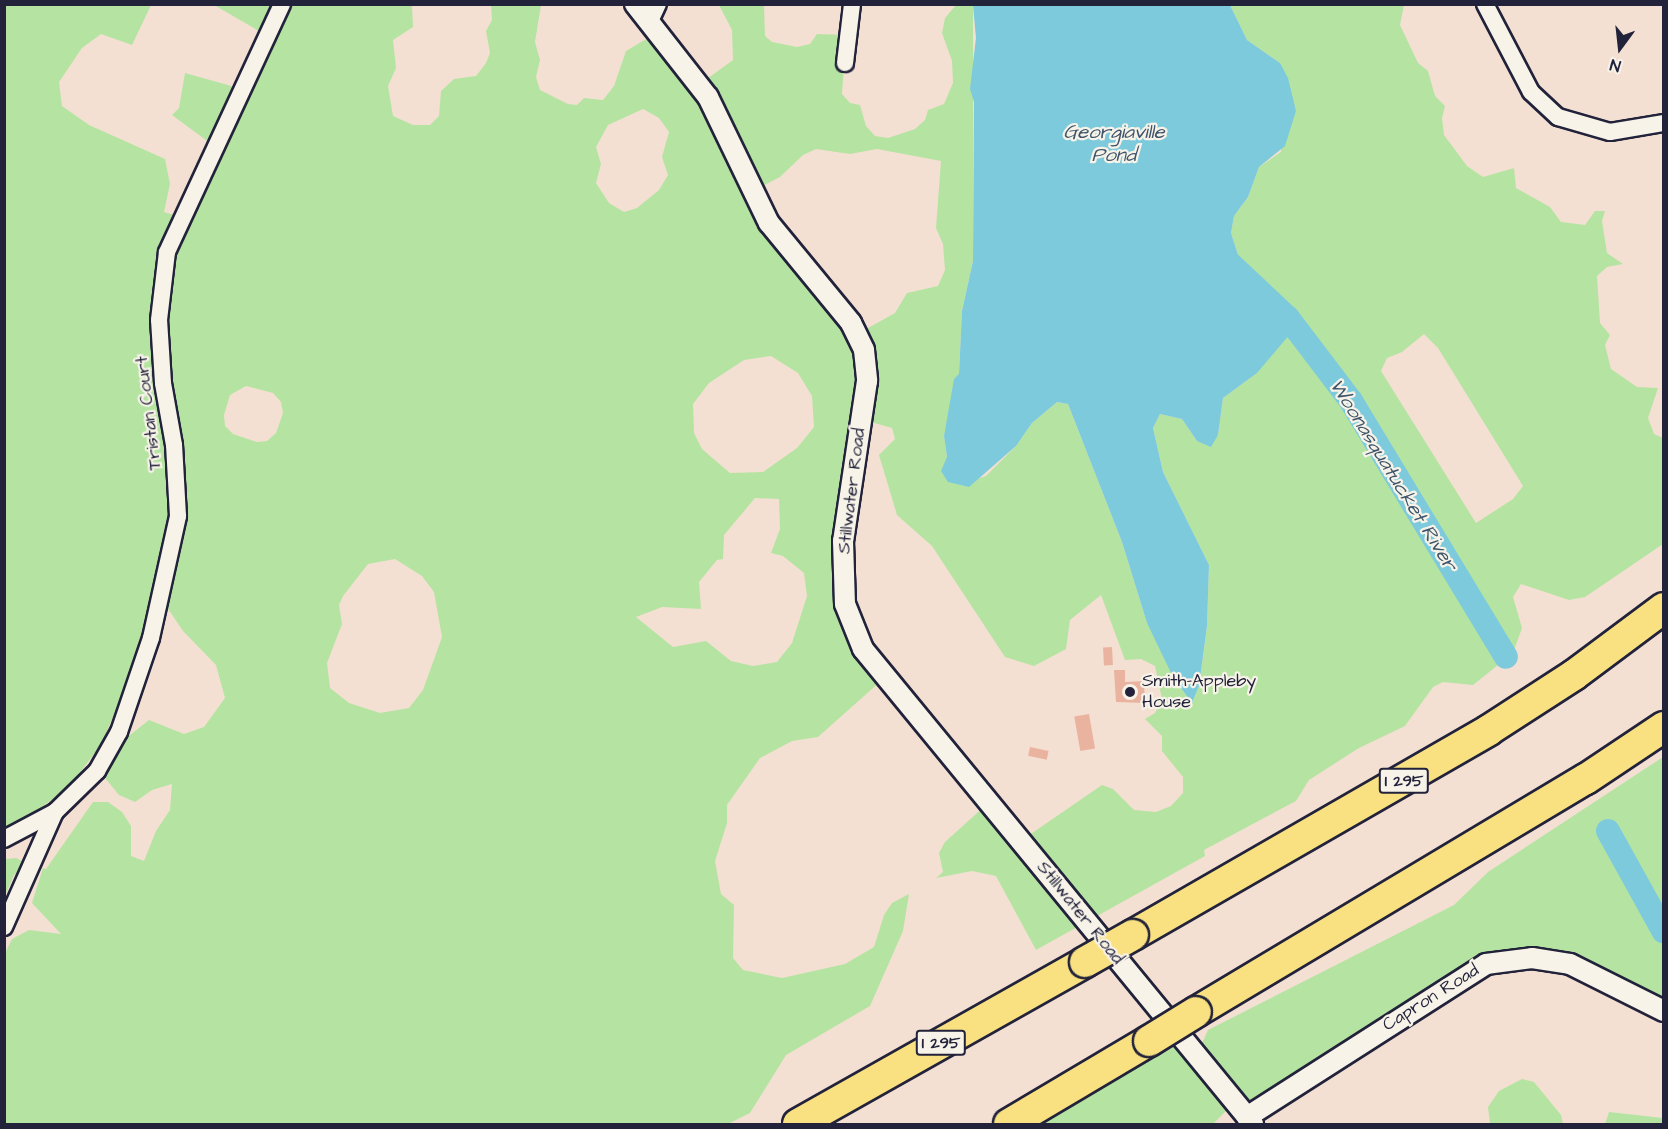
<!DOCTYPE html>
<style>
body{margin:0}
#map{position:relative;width:1668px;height:1129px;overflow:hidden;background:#f3e0d2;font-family:"Architects Daughter",sans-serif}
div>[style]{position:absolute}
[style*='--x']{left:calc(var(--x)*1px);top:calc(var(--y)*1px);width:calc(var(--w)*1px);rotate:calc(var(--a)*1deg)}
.green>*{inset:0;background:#b5e4a2}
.water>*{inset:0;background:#7dcadc}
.river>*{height:24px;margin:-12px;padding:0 12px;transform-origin:12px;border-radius:12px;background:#7dcadc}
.building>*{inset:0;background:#eab3a0;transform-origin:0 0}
.roads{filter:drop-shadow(2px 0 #22223b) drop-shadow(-2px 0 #22223b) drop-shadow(0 2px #22223b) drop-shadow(0 -2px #22223b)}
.minor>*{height:16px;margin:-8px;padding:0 8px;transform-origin:8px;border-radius:8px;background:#f7f3e8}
.tertiary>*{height:20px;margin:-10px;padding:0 10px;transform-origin:10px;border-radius:10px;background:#f7f3e8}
.motorway>*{height:30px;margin:-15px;padding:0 15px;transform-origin:15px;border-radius:15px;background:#f9e181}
.bridges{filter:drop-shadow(2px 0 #22223b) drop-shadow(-2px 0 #22223b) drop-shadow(0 2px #22223b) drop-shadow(0 -2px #22223b)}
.motorway-bridge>*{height:30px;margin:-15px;padding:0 15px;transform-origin:15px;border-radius:15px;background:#f9e181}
.dots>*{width:16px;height:16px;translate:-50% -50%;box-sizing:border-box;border:3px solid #f7f3e8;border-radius:50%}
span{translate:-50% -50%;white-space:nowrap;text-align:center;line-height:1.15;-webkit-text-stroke:4.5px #f7f3e8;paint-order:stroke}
.shield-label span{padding:2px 4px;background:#f7f3e8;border:2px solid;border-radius:4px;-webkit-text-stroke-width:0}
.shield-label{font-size:16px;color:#22223b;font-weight:700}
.street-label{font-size:18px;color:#22223b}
.poi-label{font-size:18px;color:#22223b}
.left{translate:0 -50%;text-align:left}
.water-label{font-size:20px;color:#3d546b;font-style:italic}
.frame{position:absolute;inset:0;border:6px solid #22223b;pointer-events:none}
.north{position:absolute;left:1590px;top:18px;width:60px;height:60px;-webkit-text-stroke:4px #f7f3e8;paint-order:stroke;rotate:195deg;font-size:16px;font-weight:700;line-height:24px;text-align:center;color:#22223b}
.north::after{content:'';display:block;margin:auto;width:21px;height:27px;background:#22223b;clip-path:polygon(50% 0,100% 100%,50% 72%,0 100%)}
</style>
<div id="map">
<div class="green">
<div style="clip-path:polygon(evenodd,5px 5px,151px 5px,132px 45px,101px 34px,82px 48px,59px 82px,62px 106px,89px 125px,165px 159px,170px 184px,164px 212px,181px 217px,214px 146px,172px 115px,179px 108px,185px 73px,235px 87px,264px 34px,214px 5px,412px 5px,413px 27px,393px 40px,396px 68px,388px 86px,393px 116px,413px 125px,430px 125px,439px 116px,441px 91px,454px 79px,476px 76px,486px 63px,490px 53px,486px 31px,492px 20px,491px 5px,541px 5px,535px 42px,540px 60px,536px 77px,540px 90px,568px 104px,577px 105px,584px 98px,603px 100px,614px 86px,626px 51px,653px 35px,700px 84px,733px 60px,732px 30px,719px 5px,764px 5px,765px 36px,772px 42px,797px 47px,810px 44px,817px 34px,846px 35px,842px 94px,850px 103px,860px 105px,866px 126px,875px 136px,888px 138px,915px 129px,925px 120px,928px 110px,944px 104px,953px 83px,952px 61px,942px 33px,945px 18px,956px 5px,973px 5px,973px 261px,962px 311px,959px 374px,944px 436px,947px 457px,973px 480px,986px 476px,1016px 446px,1032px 423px,1057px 402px,1068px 404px,1122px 542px,1147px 623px,1192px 703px,1199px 686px,1207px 626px,1209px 565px,1163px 472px,1153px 428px,1160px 414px,1182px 419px,1197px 441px,1218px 435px,1223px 398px,1257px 373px,1263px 296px,1246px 280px,1231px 233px,1234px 216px,1248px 197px,1259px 167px,1281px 152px,1280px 63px,1247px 40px,1230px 5px,1404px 5px,1400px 25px,1418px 63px,1428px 71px,1435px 96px,1445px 106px,1442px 118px,1444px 135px,1467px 166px,1483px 177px,1514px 168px,1516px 188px,1550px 207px,1561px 222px,1585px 225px,1595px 211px,1605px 211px,1602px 221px,1607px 253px,1623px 264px,1607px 267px,1597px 276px,1600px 323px,1610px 335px,1605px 345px,1611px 369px,1637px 387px,1658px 388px,1648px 418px,1654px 434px,1663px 438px,1663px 544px,1585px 597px,1569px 600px,1521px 584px,1513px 597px,1522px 628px,1513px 653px,1473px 685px,1443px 682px,1433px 687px,1405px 726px,1359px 748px,1309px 780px,1296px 801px,1204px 850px,1205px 856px,1036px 950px,996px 876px,972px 871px,936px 878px,943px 872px,939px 853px,945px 842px,987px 804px,1022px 840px,1102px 785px,1113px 789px,1134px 810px,1156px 812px,1171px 806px,1183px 793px,1183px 777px,1162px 751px,1162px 736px,1145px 719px,1155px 713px,1162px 699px,1155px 666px,1141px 659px,1125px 660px,1101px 595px,1070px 620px,1066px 649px,1034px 666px,1005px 657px,932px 546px,897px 515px,879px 455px,895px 439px,892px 428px,864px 420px,855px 455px,848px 594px,882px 680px,818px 737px,792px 741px,760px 758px,727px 805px,727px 823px,715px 861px,721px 894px,734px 905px,733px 958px,743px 970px,782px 978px,845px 964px,874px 947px,884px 915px,892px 903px,909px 894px,903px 931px,870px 1006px,786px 1055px,750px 1113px,728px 1124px,5px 1124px,5px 953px,12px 939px,29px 930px,61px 934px,32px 903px,43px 868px,46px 869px,93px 802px,108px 802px,122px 812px,131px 826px,131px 856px,144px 861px,156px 831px,170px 810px,172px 784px,152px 790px,135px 802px,119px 795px,105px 778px,125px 739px,149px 720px,184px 734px,204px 727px,225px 698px,216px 665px,183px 631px,156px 591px,131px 675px,101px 745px,68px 788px,5px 834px,5px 5px,643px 109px,659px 118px,669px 132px,662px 157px,668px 175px,659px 190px,637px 208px,624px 212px,609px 203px,596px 183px,601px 164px,596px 147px,608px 125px,643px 109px,5px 5px,816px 149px,850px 154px,877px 149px,941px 161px,936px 228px,943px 244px,945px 270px,938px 286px,907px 293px,895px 313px,859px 333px,753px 191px,780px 177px,803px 155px,816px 149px,5px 5px,1424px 334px,1438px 348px,1523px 486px,1513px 499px,1476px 523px,1381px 371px,1387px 358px,1402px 352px,1424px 334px,5px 5px,771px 356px,798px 373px,812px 396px,814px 427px,797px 448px,763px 472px,730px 473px,702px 449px,694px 433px,693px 404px,709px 383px,744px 360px,771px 356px,5px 5px,246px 386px,273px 393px,281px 402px,283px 413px,276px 433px,267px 441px,257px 442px,233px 434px,225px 426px,224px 415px,230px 395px,246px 386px,5px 5px,755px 498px,779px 499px,780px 529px,771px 553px,783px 556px,804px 573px,807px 596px,792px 643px,777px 662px,753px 666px,731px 661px,706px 641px,673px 647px,636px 617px,662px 607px,701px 609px,699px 582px,717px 560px,723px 559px,724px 535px,755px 498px,5px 5px,395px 559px,422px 576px,434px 592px,442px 637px,423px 690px,409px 708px,380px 713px,349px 703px,330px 688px,327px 663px,342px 624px,339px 605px,343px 596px,368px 564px,395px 559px)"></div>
<div style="clip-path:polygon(1663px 757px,1663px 1013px,1580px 970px,1503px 962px,1245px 1108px,1231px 1106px,1213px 1124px,1008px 1124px,1169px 1030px,1197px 1055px,1208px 1030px,1454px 905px,1488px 872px)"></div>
<div style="clip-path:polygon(16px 858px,28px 864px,14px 875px,5px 896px,5px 859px)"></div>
<div style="clip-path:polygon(1522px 1079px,1534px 1082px,1561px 1115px,1563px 1124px,1490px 1124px,1488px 1107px,1499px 1091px)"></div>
<div style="clip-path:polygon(1609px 1112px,1663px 1118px,1663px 1124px,1605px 1124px)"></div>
</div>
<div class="water">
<div style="clip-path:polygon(973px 5px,1230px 5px,1247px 40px,1280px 63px,1288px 78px,1296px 111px,1285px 146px,1259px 167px,1248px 197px,1234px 216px,1231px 233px,1246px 280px,1292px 317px,1290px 334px,1257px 373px,1223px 398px,1218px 435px,1211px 447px,1197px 441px,1182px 419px,1160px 414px,1153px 428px,1163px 472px,1209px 565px,1207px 626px,1199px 686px,1192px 703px,1173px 677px,1147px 623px,1122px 542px,1068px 404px,1057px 402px,1032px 423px,1016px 446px,969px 487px,948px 482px,941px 471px,947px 457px,944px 436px,954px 379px,959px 374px,962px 311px,973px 261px,974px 102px,970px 89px,976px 38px)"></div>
</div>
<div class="river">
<div style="--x:1223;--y:257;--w:89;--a:43.2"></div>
<div style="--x:1288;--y:318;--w:104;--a:52.8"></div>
<div style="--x:1351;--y:401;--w:299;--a:58.8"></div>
<div style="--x:1608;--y:831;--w:115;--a:61"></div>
</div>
<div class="building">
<div style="left:1112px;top:647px;width:18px;height:9px;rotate:87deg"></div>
<div style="clip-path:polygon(1114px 670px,1125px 670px,1125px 682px,1144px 681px,1145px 703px,1116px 702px)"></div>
<div style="left:1089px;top:714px;width:35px;height:15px;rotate:80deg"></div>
<div style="left:1030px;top:747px;width:19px;height:9px;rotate:12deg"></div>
</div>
<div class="roads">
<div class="minor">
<div style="--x:1485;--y:4;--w:99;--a:62.4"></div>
<div style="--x:1531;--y:92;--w:37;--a:43"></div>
<div style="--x:1558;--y:117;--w:54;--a:16.1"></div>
<div style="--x:1610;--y:132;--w:55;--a:-9.5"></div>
<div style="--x:650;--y:21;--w:19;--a:-65"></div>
<div style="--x:845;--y:63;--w:59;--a:-83.2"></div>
<div style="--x:4;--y:839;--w:58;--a:-27.9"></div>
<div style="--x:55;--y:812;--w:59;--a:-44.3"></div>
<div style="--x:97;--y:771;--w:45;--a:-60.6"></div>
<div style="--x:119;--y:732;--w:99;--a:-71.2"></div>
<div style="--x:151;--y:638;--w:125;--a:-77.5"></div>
<div style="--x:178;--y:516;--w:71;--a:-93.2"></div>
<div style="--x:174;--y:445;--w:63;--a:-100.1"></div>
<div style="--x:163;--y:383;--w:63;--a:-93.6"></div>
<div style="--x:159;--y:320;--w:68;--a:-83.3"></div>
<div style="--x:167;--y:252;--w:273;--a:-65.1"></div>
<div style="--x:4;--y:927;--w:126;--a:-66.1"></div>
</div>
<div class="tertiary">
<div style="--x:635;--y:4;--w:118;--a:51.9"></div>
<div style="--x:708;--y:97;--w:140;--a:64.2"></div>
<div style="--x:769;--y:223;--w:129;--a:50.6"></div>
<div style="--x:851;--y:323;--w:30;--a:64"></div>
<div style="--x:864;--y:350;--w:31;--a:84"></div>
<div style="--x:867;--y:381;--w:162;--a:98.5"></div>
<div style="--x:843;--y:541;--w:63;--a:88.2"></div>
<div style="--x:845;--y:604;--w:48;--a:68.2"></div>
<div style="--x:863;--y:649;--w:615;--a:50.61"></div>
<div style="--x:1247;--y:1117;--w:284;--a:-32.6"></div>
<div style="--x:1486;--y:964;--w:46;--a:-7.4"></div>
<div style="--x:1532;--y:958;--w:38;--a:9"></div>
<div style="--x:1570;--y:964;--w:105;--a:26.6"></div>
</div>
<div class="motorway">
<div style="--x:1133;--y:935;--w:411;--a:-29.9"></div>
<div style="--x:1489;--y:730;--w:101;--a:-32.9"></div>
<div style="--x:1574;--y:675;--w:112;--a:-36.7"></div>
<div style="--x:1196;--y:1012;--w:454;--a:-30.9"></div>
<div style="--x:1586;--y:779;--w:94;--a:-33.7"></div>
<div style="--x:798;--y:1124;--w:330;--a:-29.4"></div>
<div style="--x:1009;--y:1124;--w:163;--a:-30.7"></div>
</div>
</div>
<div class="bridges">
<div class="motorway-bridge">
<div style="--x:1085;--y:962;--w:55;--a:-29.4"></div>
<div style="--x:1149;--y:1041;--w:55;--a:-31.7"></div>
</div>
</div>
<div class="dots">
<div style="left:1130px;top:692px;background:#22223b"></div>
</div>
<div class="shield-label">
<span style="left:1404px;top:781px">I 295</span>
<span style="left:941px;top:1043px">I 295</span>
</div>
<div class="street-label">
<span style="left:149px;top:413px;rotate:-97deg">Tristan Court</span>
<span style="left:852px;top:491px;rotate:-83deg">Stillwater Road</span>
<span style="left:1080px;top:913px;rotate:51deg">Stillwater Road</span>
<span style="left:1431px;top:998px;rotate:-32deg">Capron Road</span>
</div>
<div class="poi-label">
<span class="left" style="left:1142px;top:692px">Smith-Appleby<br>House</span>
</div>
<div class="water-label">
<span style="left:1114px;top:144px">Georgiaville<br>Pond</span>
<span style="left:1393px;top:475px;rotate:58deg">Woonasquatucket River</span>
</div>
<div class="frame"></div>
<div class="north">N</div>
</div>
